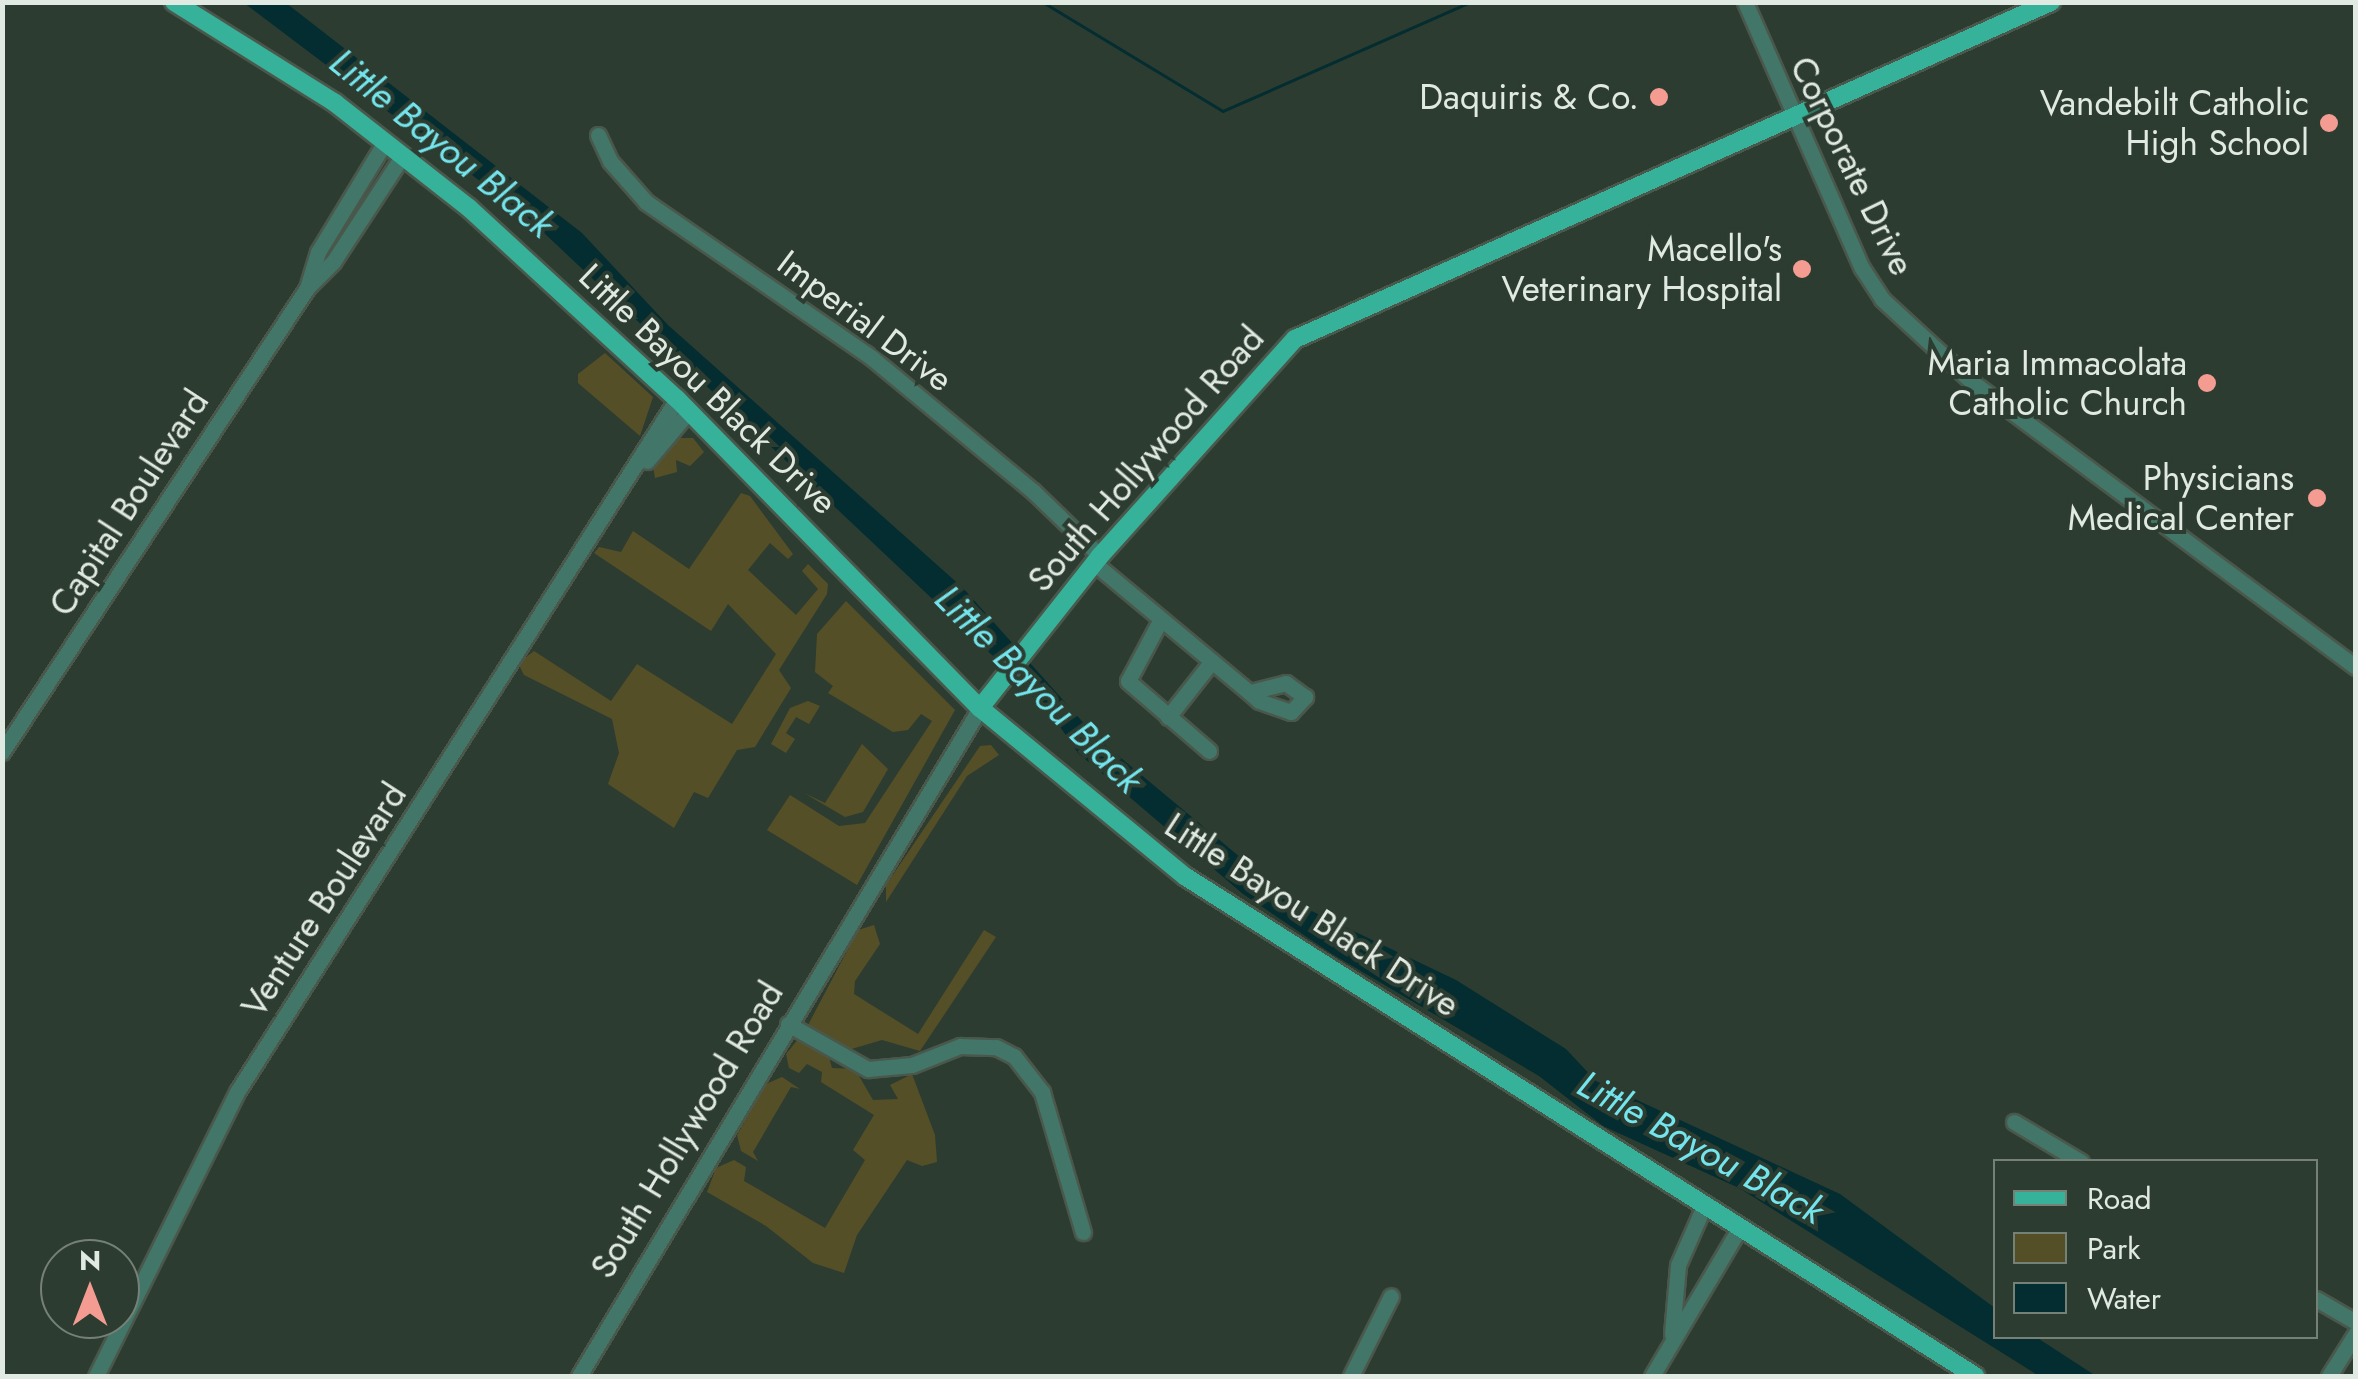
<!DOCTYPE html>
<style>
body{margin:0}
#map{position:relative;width:2358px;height:1379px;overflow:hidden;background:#2d3c30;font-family:Jost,sans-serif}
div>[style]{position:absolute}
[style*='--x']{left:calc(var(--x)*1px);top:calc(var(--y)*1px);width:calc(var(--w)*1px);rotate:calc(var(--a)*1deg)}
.green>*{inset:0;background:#554f27}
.water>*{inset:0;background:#032d30}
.stream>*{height:2.5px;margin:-1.25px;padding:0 1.25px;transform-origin:1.25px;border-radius:1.25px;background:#032d30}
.roads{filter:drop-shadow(2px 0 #4a584c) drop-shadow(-2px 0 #4a584c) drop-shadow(0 2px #4a584c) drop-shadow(0 -2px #4a584c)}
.minor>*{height:15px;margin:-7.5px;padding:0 7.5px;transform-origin:7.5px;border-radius:7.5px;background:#427669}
.major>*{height:18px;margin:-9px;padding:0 9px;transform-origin:9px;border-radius:9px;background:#36b29a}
.dots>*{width:28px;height:28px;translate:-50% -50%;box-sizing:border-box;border:5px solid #2d3c30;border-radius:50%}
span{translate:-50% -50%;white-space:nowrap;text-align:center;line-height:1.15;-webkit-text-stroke:8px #2d3c30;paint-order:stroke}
.poi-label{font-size:35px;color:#e0e9e2}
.right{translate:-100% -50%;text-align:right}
.street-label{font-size:35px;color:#e0e9e2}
.water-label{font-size:38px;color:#74e5ed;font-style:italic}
.frame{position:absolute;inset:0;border:5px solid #e0e9e2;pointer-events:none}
.legend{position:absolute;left:1993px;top:1159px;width:325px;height:180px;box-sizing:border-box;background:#2d3c30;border:2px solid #758177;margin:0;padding:12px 18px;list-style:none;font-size:30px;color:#e0e9e2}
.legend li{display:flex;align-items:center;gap:20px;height:50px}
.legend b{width:50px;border:2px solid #758177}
.north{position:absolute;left:40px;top:1239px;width:100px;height:100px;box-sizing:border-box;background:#2d3c30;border:2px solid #758177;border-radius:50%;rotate:0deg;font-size:28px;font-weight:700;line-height:40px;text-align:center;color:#e0e9e2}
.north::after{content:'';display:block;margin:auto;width:35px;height:45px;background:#f59c92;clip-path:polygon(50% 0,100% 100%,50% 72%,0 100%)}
</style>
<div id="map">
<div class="green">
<div style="clip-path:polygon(605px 353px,653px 397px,640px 436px,578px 383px,578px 374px)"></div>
<div style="clip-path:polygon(678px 438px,693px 438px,704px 452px,690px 466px,676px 460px,677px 472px,655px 478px,653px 466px)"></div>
<div style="clip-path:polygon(741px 493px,750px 496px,793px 554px,788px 559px,770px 543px,748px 570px,796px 615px,818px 589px,802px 571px,808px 564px,828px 584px,827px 594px,779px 670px,791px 688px,755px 747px,737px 750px,708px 798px,694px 792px,674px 828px,608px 784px,619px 753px,612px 719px,524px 675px,518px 663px,534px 651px,611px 701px,637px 664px,732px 724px,776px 654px,728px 604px,711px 631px,594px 553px,599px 547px,621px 552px,633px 531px,689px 569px)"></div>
<div style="clip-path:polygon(846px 601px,955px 710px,857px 885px,767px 830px,790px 795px,839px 826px,865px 823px,932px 721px,921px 714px,908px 730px,893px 732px,828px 693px,833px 686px,815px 672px,817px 634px)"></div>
<div style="clip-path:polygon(808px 701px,820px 706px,809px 724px,796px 717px,786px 733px,795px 739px,786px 753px,771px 744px,790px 708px)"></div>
<div style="clip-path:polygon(862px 744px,888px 769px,863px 812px,845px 817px,804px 793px,825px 803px)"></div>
<div style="clip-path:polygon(980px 746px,991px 745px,999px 755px,967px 776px,886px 902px,886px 885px)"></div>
<div style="clip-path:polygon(874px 925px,880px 944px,855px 981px,854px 994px,918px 1034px,984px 930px,996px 937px,920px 1051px,882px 1040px,848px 1050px,807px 1027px,858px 930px)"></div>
<div style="clip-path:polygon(799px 1038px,828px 1053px,832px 1068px,855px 1069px,873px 1100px,898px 1099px,890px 1085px,912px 1074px,935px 1135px,937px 1162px,922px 1166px,907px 1160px,857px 1235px,844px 1273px,813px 1263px,766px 1226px,707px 1192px,716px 1168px,734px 1160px,746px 1167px,744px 1181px,825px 1228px,865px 1160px,853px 1150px,874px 1115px,821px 1082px,822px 1072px,807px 1064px,799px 1073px,789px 1068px,786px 1054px)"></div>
<div style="clip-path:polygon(782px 1077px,800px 1089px,791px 1087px,753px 1152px,758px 1161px,741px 1151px,737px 1135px,766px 1084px)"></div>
</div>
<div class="water">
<div style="clip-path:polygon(244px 3px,286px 3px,582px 233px,668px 325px,963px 588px,1097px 738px,1295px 903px,1456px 980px,1566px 1049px,1596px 1081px,1840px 1194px,1995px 1308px,1996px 1336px,2036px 1337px,2096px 1376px,2039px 1376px,1739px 1188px,1603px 1126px,1539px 1076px,1332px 954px,1243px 894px,1078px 753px,1056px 721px,994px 657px,525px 215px)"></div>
</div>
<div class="stream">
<div style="--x:1043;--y:2;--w:210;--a:31.2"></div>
<div style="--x:1223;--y:111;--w:270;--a:-23.8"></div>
</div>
<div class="roads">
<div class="minor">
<div style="--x:1745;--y:2;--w:291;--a:66.3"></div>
<div style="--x:1862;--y:268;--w:37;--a:57"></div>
<div style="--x:1882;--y:299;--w:122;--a:42.7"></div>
<div style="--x:1972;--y:382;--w:478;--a:36.6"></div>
<div style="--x:598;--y:135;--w:29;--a:65"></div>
<div style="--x:610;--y:161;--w:55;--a:48.7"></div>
<div style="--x:646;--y:202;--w:275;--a:34.6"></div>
<div style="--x:872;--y:358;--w:209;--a:39.6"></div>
<div style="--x:1033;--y:491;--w:93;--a:44.1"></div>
<div style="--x:385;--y:142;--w:129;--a:121.3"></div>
<div style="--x:318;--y:252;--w:38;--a:107"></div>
<div style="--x:307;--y:288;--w:37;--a:-45"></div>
<div style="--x:333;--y:262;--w:128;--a:-56.8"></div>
<div style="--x:647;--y:461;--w:65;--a:-50"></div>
<div style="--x:1094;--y:563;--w:202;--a:39.8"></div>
<div style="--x:1249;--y:692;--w:13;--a:42"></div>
<div style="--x:1259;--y:701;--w:34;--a:19"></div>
<div style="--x:1291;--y:712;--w:21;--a:-47"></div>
<div style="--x:1305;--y:697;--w:24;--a:-144"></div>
<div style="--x:1286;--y:683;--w:38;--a:166"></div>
<div style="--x:1161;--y:619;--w:70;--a:118"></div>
<div style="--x:1128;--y:681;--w:107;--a:40.8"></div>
<div style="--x:1168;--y:717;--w:71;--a:-51.8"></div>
<div style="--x:2;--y:752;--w:555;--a:-56.68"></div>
<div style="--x:788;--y:1024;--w:92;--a:29.4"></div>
<div style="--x:868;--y:1069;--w:44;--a:-5.2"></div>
<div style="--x:912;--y:1065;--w:52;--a:-21.6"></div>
<div style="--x:960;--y:1046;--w:36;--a:2"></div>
<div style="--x:996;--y:1047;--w:20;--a:27"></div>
<div style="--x:1014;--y:1056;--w:46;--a:52.1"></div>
<div style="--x:1042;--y:1092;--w:146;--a:73.7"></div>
<div style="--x:2014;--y:1122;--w:78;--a:30.8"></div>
<div style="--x:2316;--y:1299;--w:46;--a:29.9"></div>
<div style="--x:1672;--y:1334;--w:69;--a:-85"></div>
<div style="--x:1678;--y:1265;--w:64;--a:-66.2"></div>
<div style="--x:96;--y:1376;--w:317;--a:-63.6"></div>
<div style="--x:237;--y:1092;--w:821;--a:-57.59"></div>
<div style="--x:579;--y:1376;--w:779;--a:-59.02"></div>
<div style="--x:1351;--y:1376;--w:89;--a:-63.4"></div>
<div style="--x:1652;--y:1376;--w:171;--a:-59.4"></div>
<div style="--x:2329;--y:1376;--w:51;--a:-57.9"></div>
</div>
<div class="major">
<div style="--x:174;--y:2;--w:190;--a:32.1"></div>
<div style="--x:335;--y:103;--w:170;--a:38.1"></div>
<div style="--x:469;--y:208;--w:282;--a:42.6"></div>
<div style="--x:677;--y:399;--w:433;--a:45.6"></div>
<div style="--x:980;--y:708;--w:266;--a:39.4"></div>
<div style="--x:1186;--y:877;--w:934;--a:32.31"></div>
<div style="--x:980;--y:708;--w:194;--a:-51.7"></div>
<div style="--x:1100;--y:556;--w:292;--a:-48.1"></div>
<div style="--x:1295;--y:339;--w:828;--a:-24.03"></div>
</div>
</div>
<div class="dots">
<div style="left:1659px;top:97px;background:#f59c92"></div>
<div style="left:2329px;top:123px;background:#f59c92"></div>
<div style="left:1802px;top:269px;background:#f59c92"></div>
<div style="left:2207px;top:383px;background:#f59c92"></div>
<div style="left:2317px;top:498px;background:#f59c92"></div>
</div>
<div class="poi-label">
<span class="right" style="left:1639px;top:97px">Daquiris &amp; Co.</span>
<span class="right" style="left:2309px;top:123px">Vandebilt Catholic<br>High School</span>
<span class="right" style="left:1782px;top:269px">Macello's<br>Veterinary Hospital</span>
<span class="right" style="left:2187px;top:383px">Maria Immacolata<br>Catholic Church</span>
<span class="right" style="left:2294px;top:498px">Physicians<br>Medical Center</span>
</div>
<div class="street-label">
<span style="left:1852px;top:166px;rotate:64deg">Corporate Drive</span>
<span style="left:865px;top:321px;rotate:37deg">Imperial Drive</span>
<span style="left:708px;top:389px;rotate:44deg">Little Bayou Black Drive</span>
<span style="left:1146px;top:459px;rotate:-49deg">South Hollywood Road</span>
<span style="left:129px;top:503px;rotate:-57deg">Capital Boulevard</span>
<span style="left:324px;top:900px;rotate:-57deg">Venture Boulevard</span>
<span style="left:1312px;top:915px;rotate:33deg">Little Bayou Black Drive</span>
<span style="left:687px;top:1130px;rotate:-59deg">South Hollywood Road</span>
</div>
<div class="water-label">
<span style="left:442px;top:143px;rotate:39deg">Little Bayou Black</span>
<span style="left:1039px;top:689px;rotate:45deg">Little Bayou Black</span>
<span style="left:1701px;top:1147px;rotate:29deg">Little Bayou Black</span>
</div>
<div class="frame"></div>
<ul class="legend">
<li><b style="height:12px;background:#36b29a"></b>Road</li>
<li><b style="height:28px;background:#554f27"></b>Park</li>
<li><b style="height:28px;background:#032d30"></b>Water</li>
</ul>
<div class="north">N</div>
</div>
